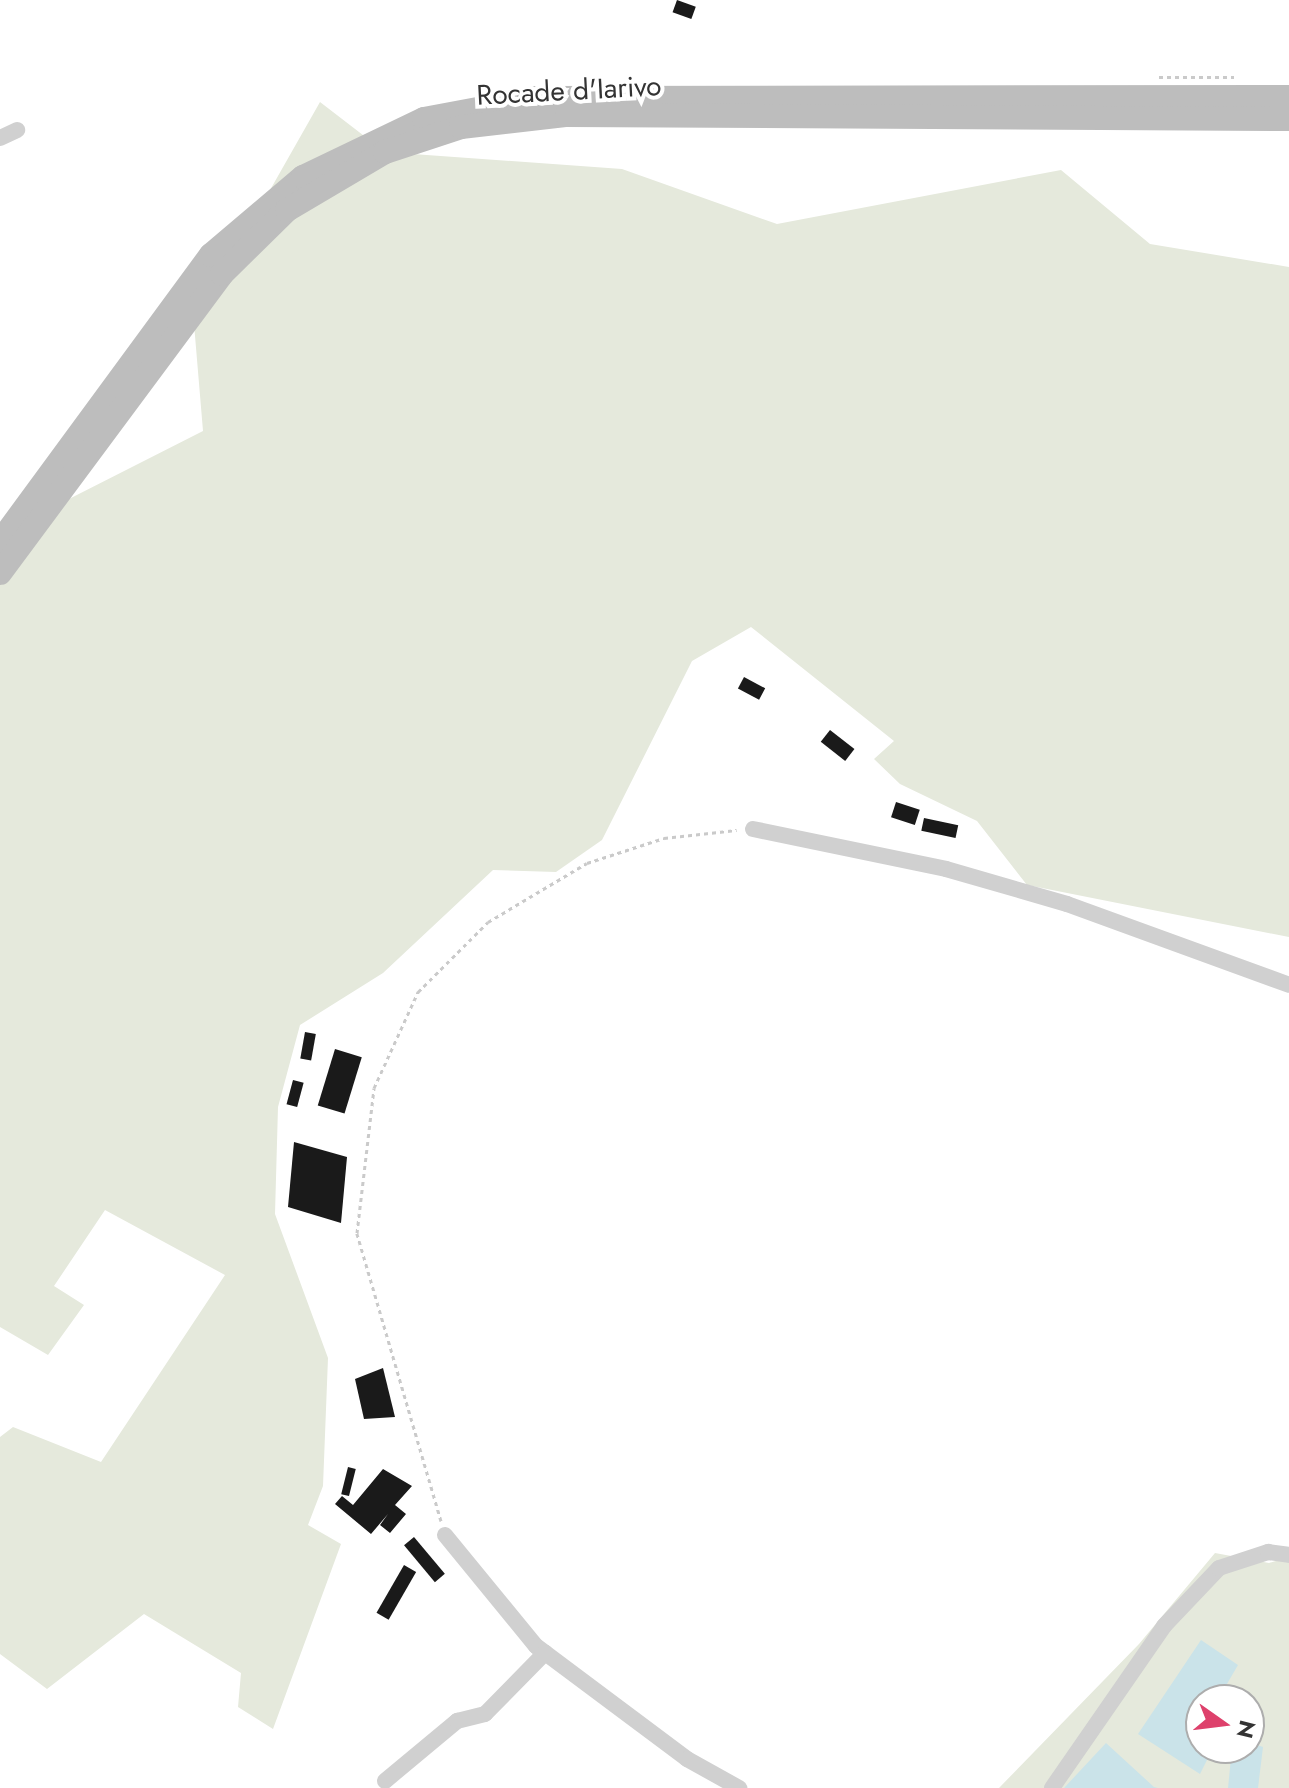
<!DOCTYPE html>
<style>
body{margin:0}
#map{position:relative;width:1289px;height:1788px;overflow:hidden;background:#fff;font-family:Jost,sans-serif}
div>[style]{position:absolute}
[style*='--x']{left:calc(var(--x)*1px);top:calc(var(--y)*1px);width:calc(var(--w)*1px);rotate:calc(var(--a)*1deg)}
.green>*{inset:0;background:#e5e9dc}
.water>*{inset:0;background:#cae3e9}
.building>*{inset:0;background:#1a1a1a;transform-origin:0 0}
.path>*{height:3px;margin-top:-1.5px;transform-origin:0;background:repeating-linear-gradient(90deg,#cacaca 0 4px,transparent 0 8px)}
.street>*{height:16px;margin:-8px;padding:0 8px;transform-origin:8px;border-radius:8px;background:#d0d0d0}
.secondary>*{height:24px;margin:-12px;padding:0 12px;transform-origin:12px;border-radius:12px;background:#bdbdbd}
span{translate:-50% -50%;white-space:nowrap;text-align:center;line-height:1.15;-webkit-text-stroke:8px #fff;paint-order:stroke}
.street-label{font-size:28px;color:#333}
.north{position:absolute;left:1185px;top:1684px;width:80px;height:80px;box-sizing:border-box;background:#fff;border:2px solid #adadad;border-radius:50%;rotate:104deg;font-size:22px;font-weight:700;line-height:32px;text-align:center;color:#333}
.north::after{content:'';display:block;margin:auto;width:28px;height:36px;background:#de416c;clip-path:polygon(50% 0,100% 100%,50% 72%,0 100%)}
</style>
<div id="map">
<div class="green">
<div style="clip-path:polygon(320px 102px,385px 152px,622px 169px,777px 224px,1061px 170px,1150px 244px,1289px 267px,1289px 937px,1027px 885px,977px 821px,900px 784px,874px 759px,894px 741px,751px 627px,692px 661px,602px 840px,556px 872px,493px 870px,383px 973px,300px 1025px,278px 1107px,275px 1214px,328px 1358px,323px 1486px,308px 1525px,341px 1544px,273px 1729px,238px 1707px,241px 1673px,144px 1614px,47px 1689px,0 1654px,0 1437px,13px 1427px,101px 1462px,225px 1275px,105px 1210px,54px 1286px,84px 1305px,48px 1355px,0 1327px,0 534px,203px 431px,194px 324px)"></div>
<div style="clip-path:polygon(evenodd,1215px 1553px,1269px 1563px,1289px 1557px,1289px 1788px,999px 1788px,1139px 1644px,1215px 1553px,1201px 1700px,1249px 1700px,1249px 1748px,1201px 1748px,1201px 1700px)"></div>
</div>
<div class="water">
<div style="clip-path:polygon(1201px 1640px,1238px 1665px,1224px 1689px,1228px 1700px,1201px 1700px,1201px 1748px,1213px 1748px,1200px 1774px,1138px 1734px)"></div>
<div style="clip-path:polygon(1249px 1742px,1263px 1747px,1258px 1788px,1228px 1788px,1232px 1748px)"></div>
<div style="clip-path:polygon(1106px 1743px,1154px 1787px,1158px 1788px,1064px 1788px)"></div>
</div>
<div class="building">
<div style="left:677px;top:0;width:20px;height:13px;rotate:20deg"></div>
<div style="left:744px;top:677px;width:24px;height:13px;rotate:28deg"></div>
<div style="left:830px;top:730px;width:31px;height:15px;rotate:38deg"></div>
<div style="left:896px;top:802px;width:25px;height:16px;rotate:18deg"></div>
<div style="left:924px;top:818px;width:35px;height:13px;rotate:12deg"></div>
<div style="left:305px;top:1032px;width:11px;height:27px;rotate:10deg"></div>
<div style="left:335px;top:1049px;width:28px;height:59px;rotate:17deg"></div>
<div style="left:293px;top:1080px;width:11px;height:25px;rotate:15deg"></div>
<div style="clip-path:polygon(294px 1142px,347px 1157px,341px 1223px,288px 1207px)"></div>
<div style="clip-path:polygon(383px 1368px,395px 1417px,364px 1419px,355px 1379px)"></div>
<div style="left:348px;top:1467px;width:8px;height:28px;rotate:14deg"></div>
<div style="clip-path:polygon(383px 1469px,412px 1486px,395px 1505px,406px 1514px,390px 1533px,380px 1525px,388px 1514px,371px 1534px,335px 1504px,342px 1496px,353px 1505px)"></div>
<div style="left:414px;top:1537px;width:48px;height:13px;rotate:50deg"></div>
<div style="left:404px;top:1565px;width:14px;height:55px;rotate:30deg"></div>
</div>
<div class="path">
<div style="--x:1159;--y:77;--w:75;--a:0"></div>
<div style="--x:441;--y:1521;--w:300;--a:-106.3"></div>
<div style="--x:357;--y:1233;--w:146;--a:-83.3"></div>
<div style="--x:374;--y:1088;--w:106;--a:-65.4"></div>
<div style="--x:418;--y:992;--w:99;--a:-45"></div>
<div style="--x:488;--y:922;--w:115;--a:-30.8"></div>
<div style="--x:587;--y:863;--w:81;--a:-18"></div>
<div style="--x:664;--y:838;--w:73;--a:-6.3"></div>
</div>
<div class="street">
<div style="--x:0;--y:138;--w:19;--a:-25"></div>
<div style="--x:753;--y:829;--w:197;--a:11.7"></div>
<div style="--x:946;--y:869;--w:126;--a:16.1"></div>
<div style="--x:1067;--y:904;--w:236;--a:20"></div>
<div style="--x:445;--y:1535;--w:144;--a:50.7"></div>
<div style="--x:536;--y:1646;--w:189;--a:36.8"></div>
<div style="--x:687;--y:1759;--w:60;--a:29.1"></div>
<div style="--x:385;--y:1781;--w:94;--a:-39.8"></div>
<div style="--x:457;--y:1721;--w:29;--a:-14"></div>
<div style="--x:485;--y:1714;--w:86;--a:-45.5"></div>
<div style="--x:1052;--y:1788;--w:197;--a:-55.3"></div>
<div style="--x:1164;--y:1626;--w:80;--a:-46.5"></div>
<div style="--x:1219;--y:1568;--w:52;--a:-18.1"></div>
<div style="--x:1268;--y:1552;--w:21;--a:8"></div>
</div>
<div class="secondary">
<div style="--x:0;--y:542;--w:356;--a:-53.7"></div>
<div style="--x:211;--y:255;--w:121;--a:-40.3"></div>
<div style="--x:303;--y:177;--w:134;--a:-25.6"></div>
<div style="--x:424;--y:119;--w:114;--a:-10.6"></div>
<div style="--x:536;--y:98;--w:753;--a:-0.08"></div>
<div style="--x:0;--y:573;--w:372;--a:-53.4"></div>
<div style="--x:222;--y:274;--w:91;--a:-44.6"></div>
<div style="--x:287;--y:210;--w:114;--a:-30.6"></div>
<div style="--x:385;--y:152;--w:80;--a:-18.2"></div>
<div style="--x:461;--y:127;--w:107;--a:-6.5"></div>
<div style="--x:567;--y:115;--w:722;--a:0.32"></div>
</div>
<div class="street-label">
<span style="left:569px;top:91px;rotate:-3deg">Rocade d'Iarivo</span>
</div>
<div class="north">N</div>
</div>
